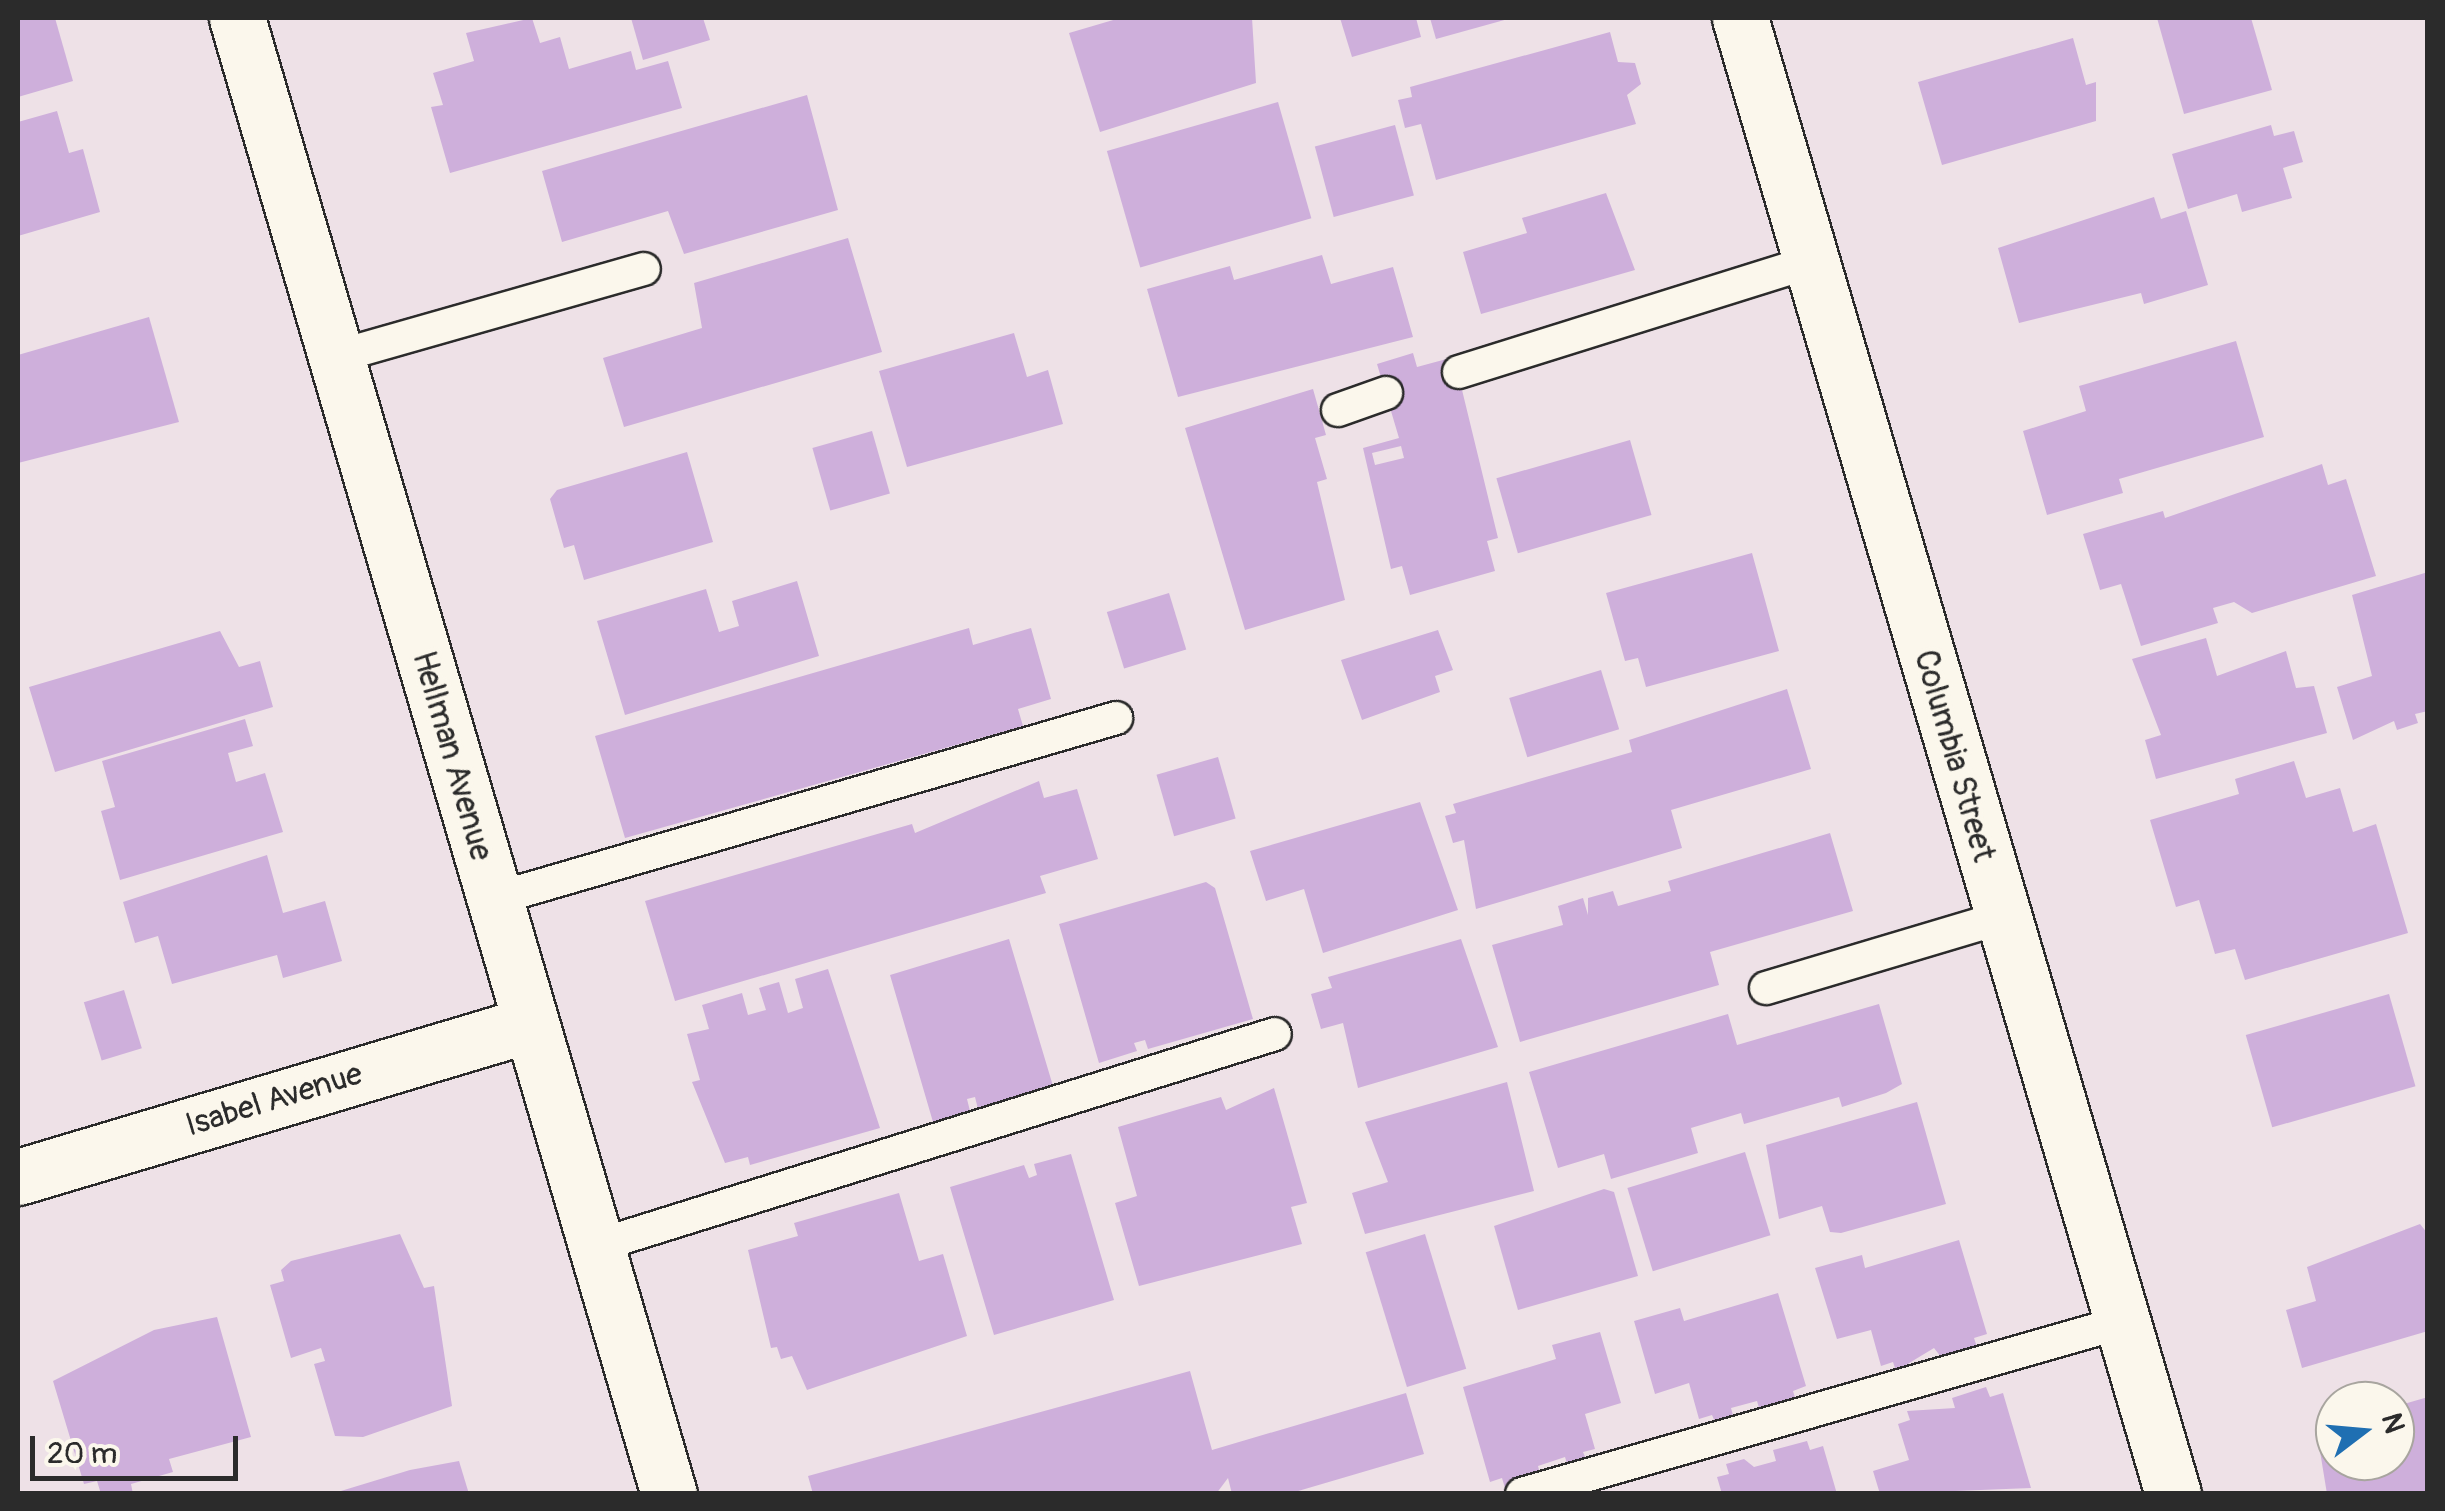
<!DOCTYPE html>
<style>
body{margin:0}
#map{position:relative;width:2445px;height:1511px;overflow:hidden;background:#eee1e7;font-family:Pangolin,sans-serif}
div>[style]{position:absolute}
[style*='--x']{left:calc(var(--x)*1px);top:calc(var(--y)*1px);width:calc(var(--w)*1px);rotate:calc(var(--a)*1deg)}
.building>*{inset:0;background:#ceafdb;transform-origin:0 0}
.roads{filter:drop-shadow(2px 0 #2b2b2b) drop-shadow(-2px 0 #2b2b2b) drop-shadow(0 2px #2b2b2b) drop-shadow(0 -2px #2b2b2b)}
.lane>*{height:32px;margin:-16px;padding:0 16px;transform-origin:16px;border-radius:16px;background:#fbf7ec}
.street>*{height:55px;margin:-27.5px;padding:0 27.5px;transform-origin:27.5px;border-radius:27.5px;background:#fbf7ec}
.secondary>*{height:55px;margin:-27.5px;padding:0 27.5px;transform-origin:27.5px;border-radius:27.5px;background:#fbf7ec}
span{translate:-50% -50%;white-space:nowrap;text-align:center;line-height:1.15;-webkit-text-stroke:9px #fbf7ec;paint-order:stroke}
.street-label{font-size:32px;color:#2b2b2b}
.frame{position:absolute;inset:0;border:20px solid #2b2b2b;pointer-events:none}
.north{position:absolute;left:2315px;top:1381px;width:100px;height:100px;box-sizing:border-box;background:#fbf7ec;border:2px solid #a8a59f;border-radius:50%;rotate:74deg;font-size:28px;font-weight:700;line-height:40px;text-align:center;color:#2b2b2b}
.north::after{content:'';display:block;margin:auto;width:35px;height:45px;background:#1f6fb2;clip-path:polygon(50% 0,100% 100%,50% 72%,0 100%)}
.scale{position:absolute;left:30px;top:1436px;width:208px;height:45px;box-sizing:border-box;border:5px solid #2b2b2b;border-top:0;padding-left:12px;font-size:30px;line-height:35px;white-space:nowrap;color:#2b2b2b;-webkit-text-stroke:8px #fbf7ec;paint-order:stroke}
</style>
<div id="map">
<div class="building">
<div style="clip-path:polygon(18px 18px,55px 18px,73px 81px,18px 97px)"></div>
<div style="clip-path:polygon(532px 18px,540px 43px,560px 37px,569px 69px,631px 51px,636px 70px,668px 61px,682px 108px,450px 173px,431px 107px,443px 105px,433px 73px,474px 61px,466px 33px)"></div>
<div style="clip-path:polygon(631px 18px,703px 18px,710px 40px,643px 60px)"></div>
<div style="clip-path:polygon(1120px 18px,1252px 18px,1256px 83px,1100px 132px,1069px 33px)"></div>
<div style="clip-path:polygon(1340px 18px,1416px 18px,1421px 37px,1352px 57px)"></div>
<div style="clip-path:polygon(1430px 18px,1507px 18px,1508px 19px,1436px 39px)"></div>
<div style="clip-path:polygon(2157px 18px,2251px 18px,2272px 90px,2184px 114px)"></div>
<div style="clip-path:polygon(1610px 32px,1618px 62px,1635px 63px,1641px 84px,1627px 95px,1636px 124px,1436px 180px,1421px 124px,1405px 128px,1398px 100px,1412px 97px,1410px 87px)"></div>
<div style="clip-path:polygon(2073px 38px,2086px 85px,2096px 82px,2096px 121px,1942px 165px,1918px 82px)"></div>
<div style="clip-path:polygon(807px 95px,838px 210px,684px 254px,668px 211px,562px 242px,542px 171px)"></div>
<div style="left:1278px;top:102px;width:121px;height:178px;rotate:74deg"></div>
<div style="clip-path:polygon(57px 111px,69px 153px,83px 149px,100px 212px,18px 236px,18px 122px)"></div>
<div style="left:1395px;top:125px;width:73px;height:83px;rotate:75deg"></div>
<div style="clip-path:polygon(2271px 125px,2274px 136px,2294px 131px,2303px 162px,2283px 168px,2292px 198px,2242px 212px,2237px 194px,2188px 209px,2172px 154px)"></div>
<div style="clip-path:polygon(1606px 193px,1635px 270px,1481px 314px,1463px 252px,1527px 233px,1522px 218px)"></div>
<div style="clip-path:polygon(2154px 197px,2161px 219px,2186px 211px,2208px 285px,2144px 304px,2141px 293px,2019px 323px,1998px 248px)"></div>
<div style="clip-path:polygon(848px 238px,882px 352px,624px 427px,603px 358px,702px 328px,694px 283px)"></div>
<div style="clip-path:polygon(1322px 255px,1331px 284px,1393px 267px,1413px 337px,1178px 397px,1147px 289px,1230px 266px,1234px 280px)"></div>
<div style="clip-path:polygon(149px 317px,179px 422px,18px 463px,18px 355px)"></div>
<div style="clip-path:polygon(1014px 333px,1027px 377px,1048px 370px,1063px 424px,907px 467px,879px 371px)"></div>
<div style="clip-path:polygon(2236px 341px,2264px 437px,2119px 479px,2123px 493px,2047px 515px,2023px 431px,2086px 411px,2079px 386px)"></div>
<div style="clip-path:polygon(evenodd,1413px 353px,1417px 367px,1454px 357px,1498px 538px,1487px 541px,1495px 571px,1410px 595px,1402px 566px,1391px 569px,1363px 448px,1399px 438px,1377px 364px,1413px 353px,1401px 446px,1404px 458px,1375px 465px,1372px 453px,1401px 446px)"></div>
<div style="clip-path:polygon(1313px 389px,1326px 435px,1315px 438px,1327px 479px,1317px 482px,1345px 600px,1245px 630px,1185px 428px)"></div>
<div style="left:872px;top:431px;width:65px;height:62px;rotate:74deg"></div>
<div style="left:1630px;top:440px;width:78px;height:139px;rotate:74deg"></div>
<div style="clip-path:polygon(687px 452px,713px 542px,584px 580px,574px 545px,564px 548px,550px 499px,557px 490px)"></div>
<div style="clip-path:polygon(2322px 464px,2328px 485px,2346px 479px,2376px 576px,2252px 613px,2234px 602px,2213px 608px,2218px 623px,2141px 646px,2121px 584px,2100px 590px,2083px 534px,2163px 511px,2165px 518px)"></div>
<div style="clip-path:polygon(1752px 553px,1779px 651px,1646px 687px,1638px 658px,1625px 661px,1606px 593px)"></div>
<div style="clip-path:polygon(2428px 572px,2428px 711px,2415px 714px,2418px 723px,2397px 730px,2394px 721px,2353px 740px,2337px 687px,2372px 676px,2352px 595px)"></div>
<div style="clip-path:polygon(797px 581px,819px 656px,625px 715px,597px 621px,706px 589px,719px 632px,739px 626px,732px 601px)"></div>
<div style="left:1169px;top:593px;width:59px;height:65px;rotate:73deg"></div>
<div style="clip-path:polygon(969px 628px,973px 645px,1031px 628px,1051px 699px,1018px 709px,1023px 726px,625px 838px,595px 736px)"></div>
<div style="clip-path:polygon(1438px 630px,1453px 670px,1435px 676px,1440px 692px,1362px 720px,1341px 660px)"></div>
<div style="clip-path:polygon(220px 631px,239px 667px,260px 661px,273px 707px,55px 772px,29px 687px)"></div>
<div style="clip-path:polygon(2206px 638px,2217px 676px,2286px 651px,2296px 688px,2314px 686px,2327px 733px,2156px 779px,2145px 740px,2161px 735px,2132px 659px)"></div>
<div style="left:1601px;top:670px;width:62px;height:96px;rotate:73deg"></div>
<div style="clip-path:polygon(1787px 689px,1811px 769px,1671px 810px,1682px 848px,1476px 909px,1464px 840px,1453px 843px,1445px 816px,1456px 813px,1453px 804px,1632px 752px,1629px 740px)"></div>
<div style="clip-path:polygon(245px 719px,253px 746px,228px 753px,236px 782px,265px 773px,283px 832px,120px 880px,101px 811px,115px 807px,102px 761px)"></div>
<div style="left:1218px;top:757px;width:64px;height:64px;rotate:74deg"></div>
<div style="clip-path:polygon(2294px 761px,2306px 798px,2340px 788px,2353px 832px,2376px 824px,2408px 933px,2245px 980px,2235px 949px,2215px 954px,2199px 900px,2176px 907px,2150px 820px,2239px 794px,2235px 779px)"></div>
<div style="clip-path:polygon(1039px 781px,1044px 798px,1077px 789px,1098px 859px,1040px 876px,1046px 893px,675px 1001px,645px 901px,912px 824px,915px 833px)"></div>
<div style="clip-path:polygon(1420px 802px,1458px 910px,1323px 953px,1304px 889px,1266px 901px,1250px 851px)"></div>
<div style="clip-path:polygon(1830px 833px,1853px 911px,1710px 952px,1719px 985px,1520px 1042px,1492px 945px,1563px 925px,1558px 906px,1583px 898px,1588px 915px,1588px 898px,1613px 891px,1618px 906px,1671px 891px,1668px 881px)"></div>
<div style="clip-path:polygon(267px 855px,283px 913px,325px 901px,342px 961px,283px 978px,277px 955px,172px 984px,158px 936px,135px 943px,123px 902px)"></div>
<div style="clip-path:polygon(1206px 882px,1215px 888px,1253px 1019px,1148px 1049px,1145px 1040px,1134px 1043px,1137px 1051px,1099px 1063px,1059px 924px)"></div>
<div style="clip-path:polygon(1009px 939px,1053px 1086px,978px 1109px,975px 1097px,967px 1099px,970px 1111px,933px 1122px,890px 975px)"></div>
<div style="clip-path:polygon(1461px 939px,1498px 1047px,1358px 1088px,1343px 1023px,1321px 1029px,1311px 994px,1332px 988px,1328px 977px)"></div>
<div style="clip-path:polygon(828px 969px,880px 1128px,750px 1165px,748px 1157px,725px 1163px,692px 1082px,700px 1080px,687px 1034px,709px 1029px,702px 1005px,742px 993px,748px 1015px,766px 1010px,759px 988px,779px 982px,788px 1013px,803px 1008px,795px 979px)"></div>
<div style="left:124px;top:990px;width:61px;height:42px;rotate:73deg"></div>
<div style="left:2389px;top:994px;width:96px;height:149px;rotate:74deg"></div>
<div style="clip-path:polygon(1879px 1004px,1902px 1084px,1886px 1093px,1842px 1107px,1839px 1097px,1744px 1124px,1741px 1113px,1691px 1128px,1698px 1153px,1611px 1179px,1604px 1154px,1558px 1168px,1529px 1072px,1728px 1014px,1737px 1045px)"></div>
<div style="clip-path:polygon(1507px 1082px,1534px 1191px,1365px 1234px,1352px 1193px,1388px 1182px,1365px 1122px)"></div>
<div style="clip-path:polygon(1274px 1088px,1307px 1203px,1291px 1207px,1302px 1244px,1139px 1286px,1115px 1203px,1137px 1196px,1118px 1127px,1221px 1097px,1226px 1110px)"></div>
<div style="clip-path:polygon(1917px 1102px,1946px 1204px,1841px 1233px,1830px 1232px,1822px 1206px,1779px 1219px,1766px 1145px)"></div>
<div style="left:1745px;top:1152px;width:87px;height:123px;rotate:73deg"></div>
<div style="clip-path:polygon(1071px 1154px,1114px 1300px,994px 1335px,950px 1187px,1024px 1165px,1029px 1178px,1037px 1175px,1034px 1164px)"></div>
<div style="clip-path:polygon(1604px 1189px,1614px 1192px,1638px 1276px,1518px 1310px,1494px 1226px)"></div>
<div style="clip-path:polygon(899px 1193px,919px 1261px,943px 1254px,967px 1336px,807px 1390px,792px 1356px,781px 1359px,777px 1347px,771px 1348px,748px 1250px,798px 1236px,794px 1223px)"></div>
<div style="clip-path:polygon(2420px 1224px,2428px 1234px,2428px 1331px,2302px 1368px,2286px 1310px,2316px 1301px,2307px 1267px)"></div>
<div style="clip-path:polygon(400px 1234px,424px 1288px,434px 1286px,452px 1406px,363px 1437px,335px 1436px,314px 1364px,325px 1361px,321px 1348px,291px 1358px,270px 1285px,284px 1281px,281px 1270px,291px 1261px)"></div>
<div style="left:1425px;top:1234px;width:141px;height:62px;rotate:73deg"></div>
<div style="clip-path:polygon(1959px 1240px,1987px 1334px,1974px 1338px,1977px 1347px,1941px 1357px,1934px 1348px,1896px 1371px,1893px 1362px,1881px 1366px,1871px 1330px,1837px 1339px,1815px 1268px,1862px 1255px,1865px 1268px)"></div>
<div style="clip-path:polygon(1778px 1293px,1806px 1386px,1793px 1391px,1796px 1401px,1760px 1411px,1757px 1401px,1731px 1408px,1734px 1419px,1716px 1424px,1712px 1415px,1699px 1419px,1689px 1383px,1655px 1394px,1634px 1321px,1680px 1308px,1684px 1321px)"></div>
<div style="clip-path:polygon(217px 1317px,251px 1437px,169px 1459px,173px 1472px,131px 1484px,133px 1494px,101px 1494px,97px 1481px,84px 1484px,53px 1381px,154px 1330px)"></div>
<div style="clip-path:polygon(1600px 1332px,1621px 1403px,1585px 1414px,1595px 1449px,1583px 1452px,1588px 1464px,1569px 1470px,1565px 1457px,1538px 1466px,1541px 1478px,1505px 1488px,1502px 1478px,1490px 1482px,1463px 1387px,1556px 1359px,1552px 1345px)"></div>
<div style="clip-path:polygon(1190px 1371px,1212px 1450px,1406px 1393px,1424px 1454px,1288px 1494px,1232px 1494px,1228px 1478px,1216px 1494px,813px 1494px,808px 1476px)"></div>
<div style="clip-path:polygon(1986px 1387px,1990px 1397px,2003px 1393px,2031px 1488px,1880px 1494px,1873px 1471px,1909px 1460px,1898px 1424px,1910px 1420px,1907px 1411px,1955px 1408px,1952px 1398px)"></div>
<div style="clip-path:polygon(2428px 1397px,2428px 1494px,2327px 1494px,2318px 1439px,2335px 1434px,2335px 1461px,2395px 1461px,2397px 1406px)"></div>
<div style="clip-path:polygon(1807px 1441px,1810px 1450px,1823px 1446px,1837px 1494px,1722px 1494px,1717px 1477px,1729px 1474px,1726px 1464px,1744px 1459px,1754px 1467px,1776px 1461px,1773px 1450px)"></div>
<div style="clip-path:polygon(459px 1461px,469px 1494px,331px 1494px,410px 1470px)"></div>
</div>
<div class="roads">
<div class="lane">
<div style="--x:335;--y:357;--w:321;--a:-15.9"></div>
<div style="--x:1459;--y:372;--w:368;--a:-17.4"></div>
<div style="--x:1338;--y:410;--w:51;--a:-19.5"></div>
<div style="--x:494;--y:899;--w:648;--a:-16.22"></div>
<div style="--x:1766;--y:988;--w:245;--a:-16.6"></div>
<div style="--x:596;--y:1246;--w:711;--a:-17.34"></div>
<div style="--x:1522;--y:1494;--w:625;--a:-15.97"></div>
</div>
<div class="street">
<div style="--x:1740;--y:18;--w:1538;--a:73.65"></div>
<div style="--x:18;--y:1177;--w:535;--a:-16.61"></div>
</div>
<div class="secondary">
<div style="--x:237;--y:18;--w:1538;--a:73.69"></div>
</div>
</div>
<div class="street-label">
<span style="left:452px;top:756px;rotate:74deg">Hellman Avenue</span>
<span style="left:1954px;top:756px;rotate:74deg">Columbia Street</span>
<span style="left:274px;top:1100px;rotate:-17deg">Isabel Avenue</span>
</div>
<div class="frame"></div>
<div class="north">N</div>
<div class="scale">20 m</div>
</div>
